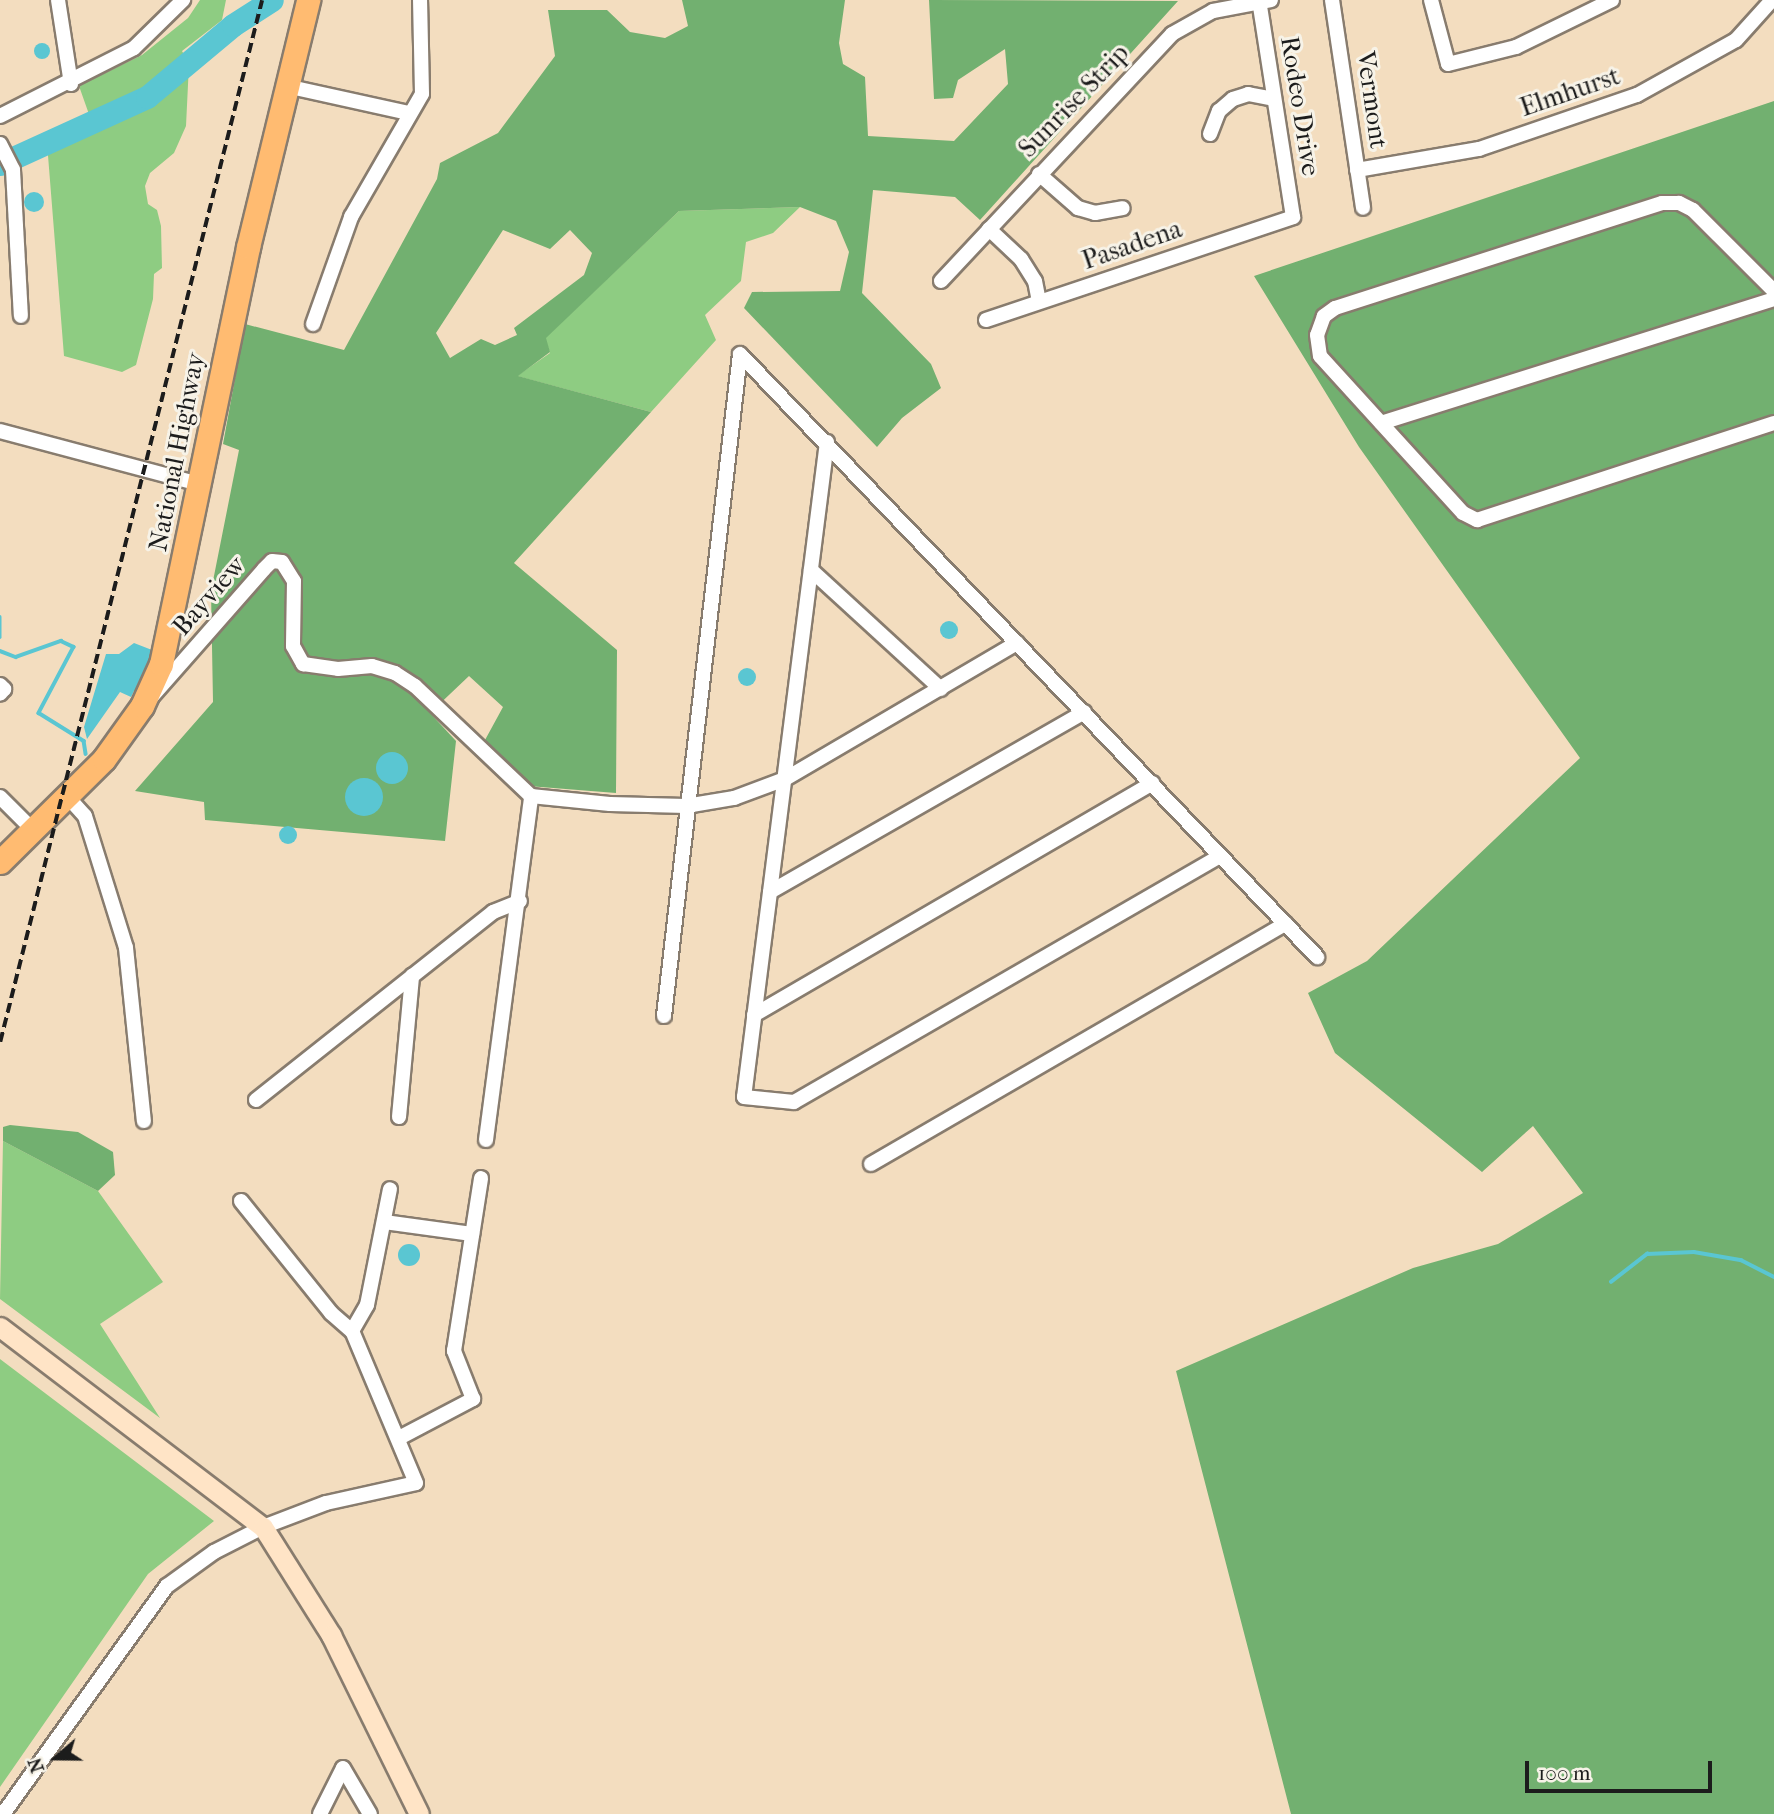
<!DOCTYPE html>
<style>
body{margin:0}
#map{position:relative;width:1774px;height:1814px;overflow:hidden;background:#f3ddbf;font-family:"IM FELL French Canon",serif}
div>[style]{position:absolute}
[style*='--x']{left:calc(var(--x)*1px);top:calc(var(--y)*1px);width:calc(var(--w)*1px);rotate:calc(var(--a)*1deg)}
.green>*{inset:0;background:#8ecc82}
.forest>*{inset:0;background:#72b070}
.water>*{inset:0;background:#5ac6d2}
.round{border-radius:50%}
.stream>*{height:3.5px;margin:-1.75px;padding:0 1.75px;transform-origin:1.75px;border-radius:1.75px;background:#5ac6d2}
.river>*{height:23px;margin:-11.5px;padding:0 11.5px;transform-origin:11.5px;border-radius:11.5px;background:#5ac6d2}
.roads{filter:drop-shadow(2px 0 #887c6e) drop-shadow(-2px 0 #887c6e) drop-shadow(0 2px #887c6e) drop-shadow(0 -2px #887c6e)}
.minor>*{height:14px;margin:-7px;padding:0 7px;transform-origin:7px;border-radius:7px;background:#fff}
.secondary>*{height:19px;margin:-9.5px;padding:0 9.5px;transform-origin:9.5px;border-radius:9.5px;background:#ffe4c6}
.primary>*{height:23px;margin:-11.5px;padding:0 11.5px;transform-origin:11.5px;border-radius:11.5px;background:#ffbb71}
.rail>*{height:3.5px;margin-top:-1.75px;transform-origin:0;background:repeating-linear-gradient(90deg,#1c1c1c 0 10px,transparent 0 15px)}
span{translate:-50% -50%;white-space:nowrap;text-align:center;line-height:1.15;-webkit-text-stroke:6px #f7f3e8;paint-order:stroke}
.street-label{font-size:26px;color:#1c1c1c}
.north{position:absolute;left:21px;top:1723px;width:70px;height:70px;-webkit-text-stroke:5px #f7f3e8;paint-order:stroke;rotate:250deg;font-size:19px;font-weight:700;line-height:28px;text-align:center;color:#1c1c1c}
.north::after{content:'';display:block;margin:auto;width:24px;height:32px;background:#1c1c1c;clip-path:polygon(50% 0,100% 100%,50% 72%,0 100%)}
.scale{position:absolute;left:1525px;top:1761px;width:187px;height:32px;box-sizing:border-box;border:4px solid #1c1c1c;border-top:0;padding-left:9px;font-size:21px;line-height:24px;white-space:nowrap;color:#1c1c1c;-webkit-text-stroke:5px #f7f3e8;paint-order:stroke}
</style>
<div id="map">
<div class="green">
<div style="clip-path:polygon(200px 0,226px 0,222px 20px,182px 51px,189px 64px,186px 126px,174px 153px,150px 173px,145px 186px,148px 204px,157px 210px,161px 226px,162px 268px,154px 274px,153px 299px,136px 365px,122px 372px,64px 356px,47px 143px,91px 120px,79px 86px,142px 55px,188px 18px)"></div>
<div style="clip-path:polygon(800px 207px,773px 233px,746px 242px,741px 281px,705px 315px,716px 340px,651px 412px,517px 376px,550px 353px,545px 338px,679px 211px)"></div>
<div style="clip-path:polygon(3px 1141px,98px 1191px,163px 1282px,100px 1324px,160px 1418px,0 1299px)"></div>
<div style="clip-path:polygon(0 1359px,214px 1521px,148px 1574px,0 1787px)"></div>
</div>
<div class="forest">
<div style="clip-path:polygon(evenodd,682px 0,845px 0,839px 43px,843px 64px,865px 77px,868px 136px,954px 141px,1008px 84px,1005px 49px,958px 80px,953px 98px,934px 99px,929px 0,1178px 1px,980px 220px,955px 197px,873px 190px,862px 293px,931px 364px,941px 388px,902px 418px,877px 447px,744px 308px,752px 292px,840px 291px,849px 252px,836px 221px,800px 207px,679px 211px,546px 338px,550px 352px,518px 376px,651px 412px,514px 563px,617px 650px,616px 793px,528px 786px,485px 740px,503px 707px,469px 676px,430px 713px,456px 741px,445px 841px,205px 820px,204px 802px,135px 791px,213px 702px,211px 591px,239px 450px,223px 444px,245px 324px,344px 350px,437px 179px,440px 163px,498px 133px,555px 56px,548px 10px,607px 10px,630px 32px,665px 38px,688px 26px,682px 0,503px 230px,550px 249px,570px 230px,592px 253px,584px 275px,514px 328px,517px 335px,495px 345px,481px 339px,450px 358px,436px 333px,503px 230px)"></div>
<div style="clip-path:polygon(1774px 101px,1774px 1814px,1291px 1814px,1176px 1371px,1413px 1268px,1498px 1244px,1583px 1193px,1533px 1126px,1482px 1172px,1335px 1053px,1308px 993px,1367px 961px,1580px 758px,1359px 447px,1254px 276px)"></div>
<div style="clip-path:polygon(10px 1125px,78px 1132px,113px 1152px,115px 1175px,98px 1191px,3px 1141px,3px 1127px)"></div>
</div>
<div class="water">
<div class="round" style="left:34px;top:43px;width:16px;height:16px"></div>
<div class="round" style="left:24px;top:192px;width:20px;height:20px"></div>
<div class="round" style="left:940px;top:621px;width:18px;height:18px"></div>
<div style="clip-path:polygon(134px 643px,152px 650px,139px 692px,134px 691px,131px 697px,120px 692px,87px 739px,84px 727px,106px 654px,119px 654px)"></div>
<div class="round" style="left:738px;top:668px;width:18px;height:18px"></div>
<div class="round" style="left:376px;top:752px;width:32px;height:32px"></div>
<div class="round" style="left:345px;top:778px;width:38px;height:38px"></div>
<div class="round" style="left:279px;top:826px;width:18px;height:18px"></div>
<div class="round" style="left:398px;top:1244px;width:22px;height:22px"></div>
</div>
<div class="stream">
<div style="--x:0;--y:617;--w:20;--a:90"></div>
<div style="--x:0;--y:651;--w:17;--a:21"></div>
<div style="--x:16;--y:657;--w:48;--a:-19.6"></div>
<div style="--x:61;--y:641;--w:14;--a:25"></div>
<div style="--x:74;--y:647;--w:75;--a:117.9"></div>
<div style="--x:39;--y:713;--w:53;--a:31.9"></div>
<div style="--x:84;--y:741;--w:13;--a:81"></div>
<div style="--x:1611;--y:1282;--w:46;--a:-37.9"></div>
<div style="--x:1647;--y:1254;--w:47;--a:-2.4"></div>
<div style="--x:1694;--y:1252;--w:48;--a:9.7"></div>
<div style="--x:1741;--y:1260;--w:37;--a:27"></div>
</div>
<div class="river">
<div style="--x:0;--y:164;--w:162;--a:-24.5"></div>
<div style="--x:147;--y:97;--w:112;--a:-39.9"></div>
<div style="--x:233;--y:25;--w:46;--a:-32.7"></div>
</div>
<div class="roads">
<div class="minor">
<div style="--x:58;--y:0;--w:85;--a:81.2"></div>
<div style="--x:1332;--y:0;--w:210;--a:81.5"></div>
<div style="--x:1431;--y:0;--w:66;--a:75.1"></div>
<div style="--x:1448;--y:64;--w:70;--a:-14"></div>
<div style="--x:1516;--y:47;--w:107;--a:-26.1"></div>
<div style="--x:286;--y:86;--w:126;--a:12.4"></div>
<div style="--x:0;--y:116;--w:150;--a:-26.9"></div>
<div style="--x:134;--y:48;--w:69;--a:-44.4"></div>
<div style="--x:1210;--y:134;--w:25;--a:-69"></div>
<div style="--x:1219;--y:111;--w:18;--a:-41"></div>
<div style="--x:1233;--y:99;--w:16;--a:-18"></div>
<div style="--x:1248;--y:94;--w:26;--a:11"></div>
<div style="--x:0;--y:144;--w:29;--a:63"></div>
<div style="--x:13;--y:170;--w:146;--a:86.9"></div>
<div style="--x:1357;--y:170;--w:124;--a:-9.8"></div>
<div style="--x:1479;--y:149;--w:167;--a:-18.9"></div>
<div style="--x:1637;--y:95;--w:113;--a:-29.1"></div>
<div style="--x:1736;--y:40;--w:54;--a:-48"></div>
<div style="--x:1039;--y:174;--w:52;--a:41.1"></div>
<div style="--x:1078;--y:208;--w:18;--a:16"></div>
<div style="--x:1095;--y:213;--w:28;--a:-10"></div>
<div style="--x:989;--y:229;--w:44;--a:43.2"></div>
<div style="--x:1021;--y:259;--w:26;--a:58"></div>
<div style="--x:1035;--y:281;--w:21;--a:79"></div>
<div style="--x:941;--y:281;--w:338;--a:-46.9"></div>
<div style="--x:1172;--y:34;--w:47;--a:-29.3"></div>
<div style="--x:1213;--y:11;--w:59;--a:-10.7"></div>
<div style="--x:1774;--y:291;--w:115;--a:-135"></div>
<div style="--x:1693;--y:210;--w:16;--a:-153"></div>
<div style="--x:1679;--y:203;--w:17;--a:180"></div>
<div style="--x:1662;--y:203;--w:343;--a:162.2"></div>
<div style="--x:1335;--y:308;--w:14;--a:144"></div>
<div style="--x:1324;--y:316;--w:20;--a:110"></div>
<div style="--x:1317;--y:335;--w:21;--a:82"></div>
<div style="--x:1320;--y:356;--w:212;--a:47.7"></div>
<div style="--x:1463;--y:513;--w:16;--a:27"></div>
<div style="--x:1477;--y:520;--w:312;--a:-18.1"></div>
<div style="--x:986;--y:320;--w:324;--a:-18.5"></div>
<div style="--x:1293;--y:217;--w:220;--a:-98.9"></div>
<div style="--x:313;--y:324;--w:114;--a:-70.4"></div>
<div style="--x:351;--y:217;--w:142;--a:-60"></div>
<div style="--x:422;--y:94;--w:94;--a:-91.2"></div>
<div style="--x:740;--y:354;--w:835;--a:46.26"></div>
<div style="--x:1381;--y:423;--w:412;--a:-17.5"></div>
<div style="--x:0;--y:431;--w:206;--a:14.9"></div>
<div style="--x:827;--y:442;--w:660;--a:97.22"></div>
<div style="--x:744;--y:1097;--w:50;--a:5.7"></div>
<div style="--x:794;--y:1102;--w:492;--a:-30"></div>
<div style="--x:811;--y:570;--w:176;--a:42.5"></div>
<div style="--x:0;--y:685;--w:6;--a:45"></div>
<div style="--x:4;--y:689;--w:6;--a:129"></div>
<div style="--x:149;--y:700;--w:174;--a:-48.7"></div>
<div style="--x:264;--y:569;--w:11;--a:-45"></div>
<div style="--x:272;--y:561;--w:10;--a:6"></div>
<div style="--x:282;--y:562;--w:22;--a:58"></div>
<div style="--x:294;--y:581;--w:65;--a:90.9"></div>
<div style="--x:293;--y:646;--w:21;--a:61"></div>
<div style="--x:303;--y:664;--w:35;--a:8"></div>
<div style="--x:338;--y:669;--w:34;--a:-5"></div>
<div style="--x:372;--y:666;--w:24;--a:17"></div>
<div style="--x:395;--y:673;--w:24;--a:33"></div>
<div style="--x:415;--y:686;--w:160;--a:43.5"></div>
<div style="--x:66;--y:795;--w:28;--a:48"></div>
<div style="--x:85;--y:816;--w:138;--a:72.7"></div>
<div style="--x:126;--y:948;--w:174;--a:84.1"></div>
<div style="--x:531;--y:796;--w:79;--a:5.8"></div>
<div style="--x:610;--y:804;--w:76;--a:1.5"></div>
<div style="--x:686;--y:806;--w:49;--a:-9.5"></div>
<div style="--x:734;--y:798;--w:54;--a:-20.4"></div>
<div style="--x:785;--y:779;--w:269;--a:-30.4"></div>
<div style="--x:0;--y:797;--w:45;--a:45"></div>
<div style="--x:770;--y:892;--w:362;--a:-29.8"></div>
<div style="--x:754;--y:1015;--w:461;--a:-30.2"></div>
<div style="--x:664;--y:1016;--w:666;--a:-83.45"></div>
<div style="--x:256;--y:1100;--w:303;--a:-38.4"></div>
<div style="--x:493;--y:912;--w:29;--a:-22"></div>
<div style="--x:399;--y:1117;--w:142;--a:-84.7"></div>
<div style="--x:486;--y:1140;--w:347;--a:-82.5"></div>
<div style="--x:871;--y:1164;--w:479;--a:-30.1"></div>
<div style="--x:241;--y:1201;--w:144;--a:51.2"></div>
<div style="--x:331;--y:1313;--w:28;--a:41"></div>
<div style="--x:384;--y:1222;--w:89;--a:7.8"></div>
<div style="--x:399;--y:1438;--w:84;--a:-27.8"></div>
<div style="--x:473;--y:1399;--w:52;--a:-111.6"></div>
<div style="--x:454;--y:1351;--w:175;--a:-81.1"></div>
<div style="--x:343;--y:1768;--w:53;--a:59.6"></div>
<div style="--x:3;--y:1814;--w:281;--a:-54.3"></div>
<div style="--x:167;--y:1586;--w:58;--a:-35.9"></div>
<div style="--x:214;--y:1552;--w:55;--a:-27"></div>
<div style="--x:263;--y:1527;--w:67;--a:-20.9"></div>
<div style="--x:326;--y:1503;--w:92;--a:-12.5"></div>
<div style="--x:416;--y:1483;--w:165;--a:-112.8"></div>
<div style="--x:352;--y:1331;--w:30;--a:-60"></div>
<div style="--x:367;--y:1305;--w:118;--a:-78.8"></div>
<div style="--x:320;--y:1814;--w:51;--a:-63.4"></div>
</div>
<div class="secondary">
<div style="--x:0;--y:1327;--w:330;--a:37.3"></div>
<div style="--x:263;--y:1527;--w:128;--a:57.8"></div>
<div style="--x:331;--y:1635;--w:199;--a:63.8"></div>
</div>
<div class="primary">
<div style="--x:0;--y:862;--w:146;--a:-44.7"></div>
<div style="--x:104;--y:759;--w:65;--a:-54.4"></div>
<div style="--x:142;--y:706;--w:46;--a:-65.7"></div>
<div style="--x:161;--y:664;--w:426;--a:-78.2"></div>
<div style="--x:248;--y:247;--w:254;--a:-76.3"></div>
</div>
</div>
<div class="rail">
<div style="--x:0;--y:1042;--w:1074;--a:-75.89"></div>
</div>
<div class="street-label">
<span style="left:1570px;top:92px;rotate:-19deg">Elmhurst</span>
<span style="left:1372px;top:100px;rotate:82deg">Vermont</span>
<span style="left:1074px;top:101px;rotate:-46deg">Sunrise Strip</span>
<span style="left:1300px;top:106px;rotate:81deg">Rodeo Drive</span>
<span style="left:1132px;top:245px;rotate:-19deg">Pasadena</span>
<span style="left:177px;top:452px;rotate:-79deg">National Highway</span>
<span style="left:209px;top:596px;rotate:-49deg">Bayview</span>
</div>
<div class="north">N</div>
<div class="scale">100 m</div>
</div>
